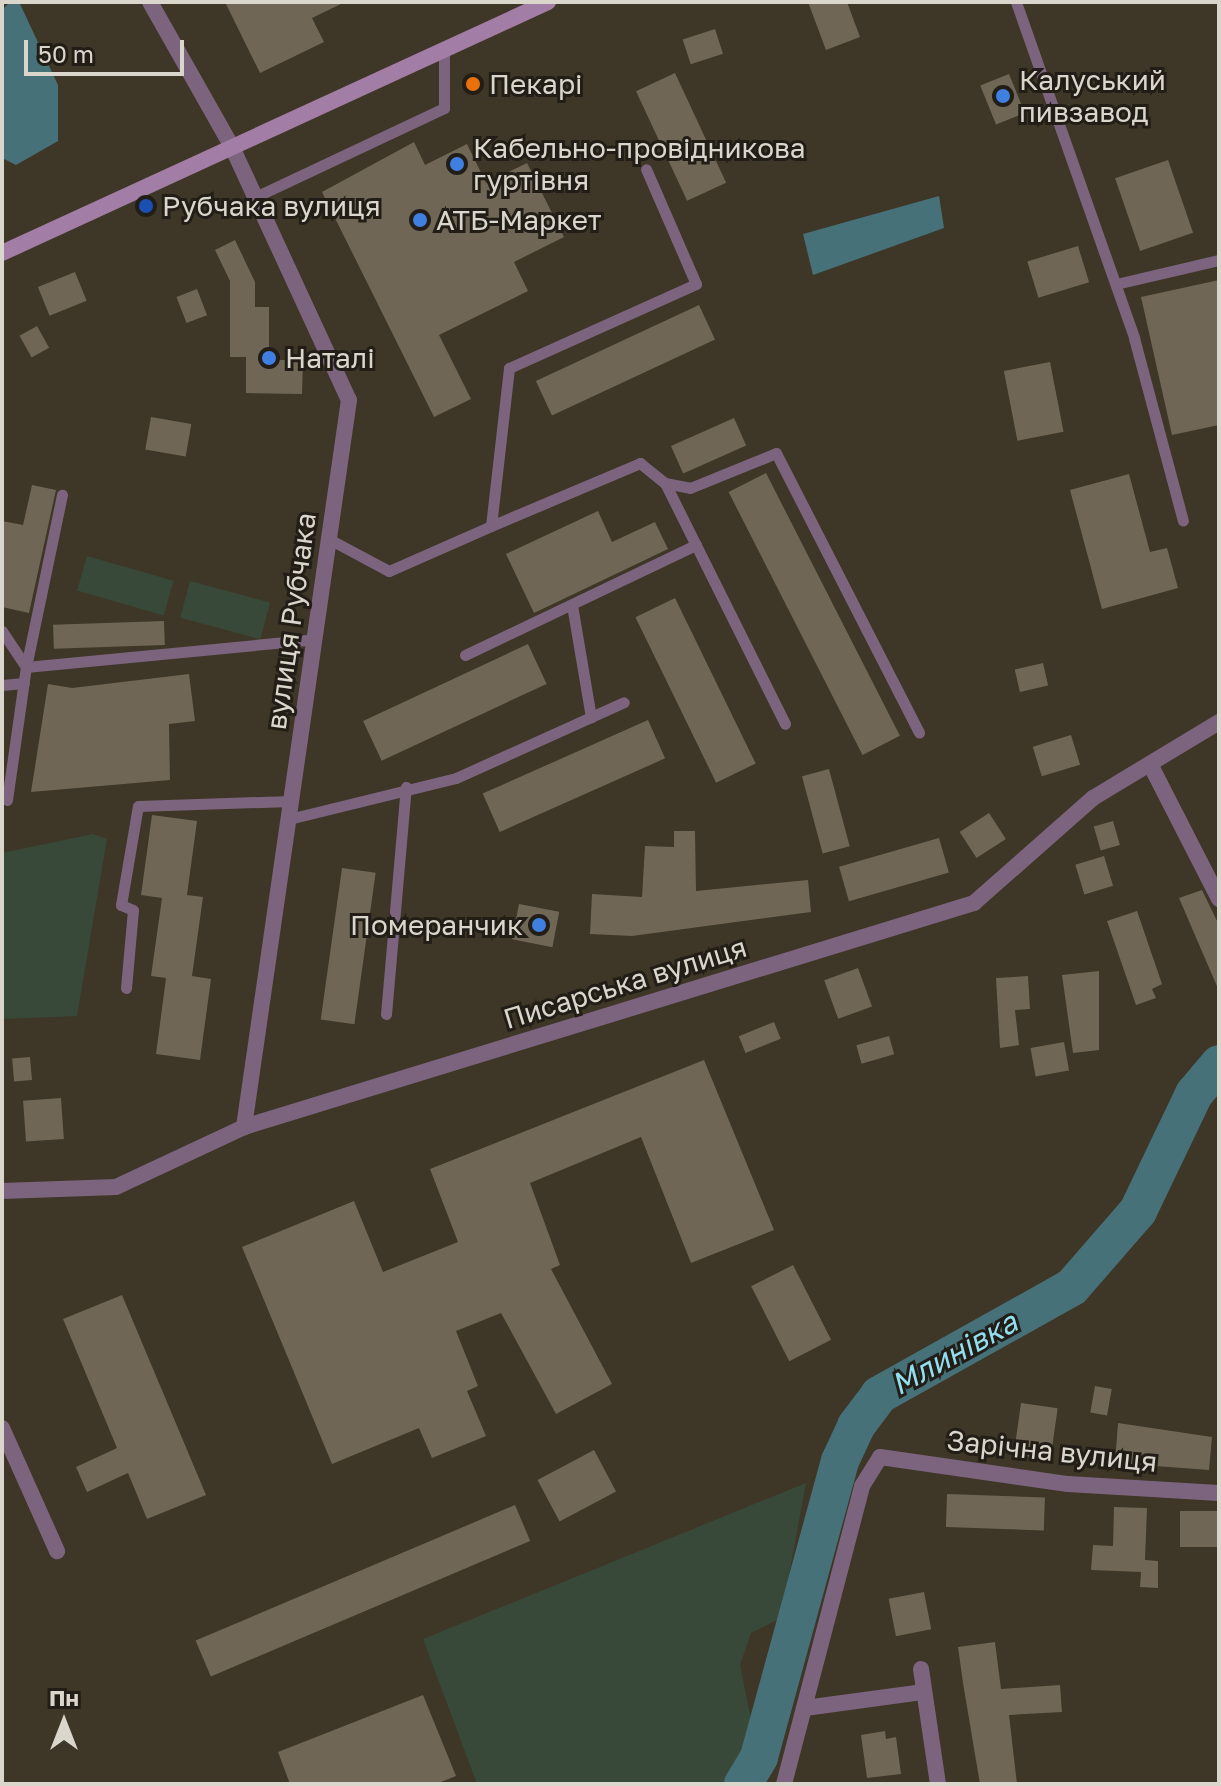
<!DOCTYPE html>
<meta charset="utf-8">
<style>
body{margin:0}
#map{position:relative;width:1221px;height:1786px;overflow:hidden;background:#3e3626;font-family:"Golos Text",sans-serif}
div>[style]{position:absolute}
[style*='--x']{left:calc(var(--x)*1px);top:calc(var(--y)*1px);width:calc(var(--w)*1px);rotate:calc(var(--a)*1deg)}
.green>*{inset:0;background:#38493a;transform-origin:0 0}
.water>*{inset:0;background:#477179}
.river>*{height:38px;margin:-19px;padding:0 19px;transform-origin:19px;border-radius:19px;background:#477179}
.building>*{inset:0;background:#6f6655;transform-origin:0 0}
.lane>*{height:11px;margin:-5.5px;padding:0 5.5px;transform-origin:5.5px;border-radius:5.5px;background:#7c647e}
.street>*{height:16px;margin:-8px;padding:0 8px;transform-origin:8px;border-radius:8px;background:#7c647e}
.secondary>*{height:16px;margin:-8px;padding:0 8px;transform-origin:8px;border-radius:8px;background:#a27da5}
.dots>*{width:22px;height:22px;translate:-50% -50%;box-sizing:border-box;border:4px solid #221e17;border-radius:50%}
span{translate:-50% -50%;white-space:nowrap;text-align:center;line-height:1.15;-webkit-text-stroke:6px #221e17;paint-order:stroke}
.poi-label{font-size:28px;color:#dbd6cc}
.left{translate:0 -50%;text-align:left}
.right{translate:-100% -50%;text-align:right}
.street-label{font-size:28px;color:#dbd6cc}
.water-label{font-size:30px;color:#92deee;font-style:italic}
.frame{position:absolute;inset:0;border:4px solid #dbd6cc;pointer-events:none}
.north{position:absolute;left:24px;top:1682px;width:80px;height:80px;-webkit-text-stroke:6px #221e17;paint-order:stroke;rotate:0deg;font-size:22px;font-weight:700;line-height:32px;text-align:center;color:#dbd6cc}
.north::after{content:'';display:block;margin:auto;width:28px;height:36px;background:#dbd6cc;clip-path:polygon(50% 0,100% 100%,50% 72%,0 100%)}
.scale{position:absolute;left:24px;top:40px;width:160px;height:36px;box-sizing:border-box;border:4px solid #dbd6cc;border-top:0;padding-left:10px;font-size:24px;line-height:28px;white-space:nowrap;color:#dbd6cc;-webkit-text-stroke:6px #221e17;paint-order:stroke}
</style>
<div id="map">
<div class="green">
<div style="left:87px;top:556px;width:90px;height:36px;rotate:16deg"></div>
<div style="left:190px;top:581px;width:83px;height:38px;rotate:15deg"></div>
<div style="clip-path:polygon(93px 834px,107px 839px,77px 1016px,2px 1019px,2px 853px)"></div>
<div style="clip-path:polygon(806px 1483px,781px 1618px,751px 1633px,740px 1665px,754px 1734px,741px 1771px,728px 1784px,477px 1784px,423px 1639px)"></div>
</div>
<div class="water">
<div style="clip-path:polygon(8px 4px,20px 4px,58px 85px,58px 141px,16px 165px,2px 158px,2px 10px)"></div>
<div style="clip-path:polygon(939px 196px,944px 228px,813px 275px,803px 234px)"></div>
</div>
<div class="river">
<div style="--x:743;--y:1784;--w:31;--a:-59"></div>
<div style="--x:759;--y:1757;--w:307;--a:-74.7"></div>
<div style="--x:840;--y:1461;--w:38;--a:-65"></div>
<div style="--x:856;--y:1426;--w:39;--a:-53"></div>
<div style="--x:879;--y:1395;--w:221;--a:-29.2"></div>
<div style="--x:1072;--y:1287;--w:101;--a:-49"></div>
<div style="--x:1138;--y:1211;--w:130;--a:-64.4"></div>
<div style="--x:1194;--y:1094;--w:39;--a:-50"></div>
</div>
<div class="building">
<div style="clip-path:polygon(225px 2px,345px 2px,312px 18px,324px 42px,260px 73px)"></div>
<div style="clip-path:polygon(808px 2px,847px 2px,860px 37px,826px 50px)"></div>
<div style="left:715px;top:29px;width:26px;height:34px;rotate:72deg"></div>
<div style="left:675px;top:73px;width:121px;height:43px;rotate:65deg"></div>
<div style="left:1009px;top:74px;width:42px;height:31px;rotate:68deg"></div>
<div style="clip-path:polygon(414px 142px,425px 165px,467px 144px,486px 183px,527px 163px,564px 237px,514px 262px,528px 291px,439px 335px,471px 399px,434px 417px,322px 192px)"></div>
<div style="left:1168px;top:160px;width:77px;height:56px;rotate:71deg"></div>
<div style="clip-path:polygon(235px 240px,255px 282px,255px 307px,269px 307px,269px 360px,303px 360px,302px 394px,246px 393px,246px 357px,230px 357px,230px 281px,215px 250px)"></div>
<div style="left:1078px;top:246px;width:38px;height:53px;rotate:73deg"></div>
<div style="left:75px;top:272px;width:31px;height:40px;rotate:68deg"></div>
<div style="clip-path:polygon(1219px 280px,1219px 425px,1172px 435px,1141px 297px)"></div>
<div style="left:197px;top:289px;width:28px;height:22px;rotate:69deg"></div>
<div style="left:699px;top:305px;width:38px;height:180px;rotate:65deg"></div>
<div style="left:37px;top:326px;width:25px;height:20px;rotate:61deg"></div>
<div style="left:1050px;top:362px;width:71px;height:47px;rotate:79deg"></div>
<div style="left:151px;top:417px;width:41px;height:33px;rotate:10deg"></div>
<div style="left:734px;top:418px;width:30px;height:69px;rotate:66deg"></div>
<div style="left:766px;top:473px;width:295px;height:42px;rotate:63deg"></div>
<div style="clip-path:polygon(1129px 474px,1150px 552px,1167px 548px,1178px 588px,1102px 609px,1070px 490px)"></div>
<div style="clip-path:polygon(32px 485px,56px 490px,29px 613px,2px 607px,2px 521px,23px 525px)"></div>
<div style="clip-path:polygon(598px 511px,612px 542px,655px 522px,668px 549px,534px 613px,506px 554px)"></div>
<div style="left:675px;top:598px;width:184px;height:44px;rotate:64deg"></div>
<div style="left:164px;top:621px;width:24px;height:111px;rotate:88deg"></div>
<div style="left:528px;top:644px;width:44px;height:182px;rotate:65deg"></div>
<div style="left:1043px;top:663px;width:23px;height:29px;rotate:77deg"></div>
<div style="clip-path:polygon(189px 674px,195px 721px,169px 724px,170px 780px,31px 792px,48px 684px,72px 688px)"></div>
<div style="left:648px;top:720px;width:42px;height:181px;rotate:66deg"></div>
<div style="left:1071px;top:735px;width:31px;height:40px;rotate:73deg"></div>
<div style="left:829px;top:769px;width:80px;height:28px;rotate:75deg"></div>
<div style="left:989px;top:813px;width:31px;height:35px;rotate:57deg"></div>
<div style="clip-path:polygon(152px 815px,197px 821px,187px 895px,203px 897px,192px 976px,211px 979px,200px 1060px,156px 1054px,166px 978px,151px 976px,162px 898px,141px 895px)"></div>
<div style="left:1113px;top:821px;width:25px;height:20px;rotate:74deg"></div>
<div style="clip-path:polygon(674px 831px,695px 831px,696px 891px,808px 880px,811px 912px,632px 936px,590px 934px,592px 894px,642px 897px,645px 846px,674px 847px)"></div>
<div style="left:939px;top:838px;width:36px;height:104px;rotate:74deg"></div>
<div style="left:1104px;top:856px;width:31px;height:30px;rotate:73deg"></div>
<div style="left:342px;top:868px;width:34px;height:153px;rotate:8deg"></div>
<div style="clip-path:polygon(1202px 890px,1219px 925px,1219px 991px,1179px 898px)"></div>
<div style="left:519px;top:904px;width:41px;height:36px;rotate:11deg"></div>
<div style="clip-path:polygon(1137px 911px,1162px 984px,1152px 989px,1156px 998px,1136px 1005px,1107px 921px)"></div>
<div style="left:858px;top:968px;width:41px;height:36px;rotate:70deg"></div>
<div style="clip-path:polygon(1099px 971px,1099px 1050px,1073px 1053px,1062px 975px)"></div>
<div style="clip-path:polygon(1028px 976px,1030px 1009px,1015px 1010px,1019px 1045px,1000px 1048px,996px 978px)"></div>
<div style="left:774px;top:1022px;width:18px;height:38px;rotate:68deg"></div>
<div style="left:889px;top:1036px;width:19px;height:34px;rotate:74deg"></div>
<div style="left:1064px;top:1042px;width:29px;height:34px;rotate:80deg"></div>
<div style="left:30px;top:1057px;width:23px;height:18px;rotate:85deg"></div>
<div style="clip-path:polygon(704px 1060px,774px 1230px,691px 1263px,641px 1137px,530px 1183px,560px 1265px,551px 1269px,612px 1384px,556px 1414px,501px 1313px,456px 1331px,478px 1386px,467px 1391px,486px 1436px,432px 1458px,419px 1428px,332px 1464px,242px 1247px,354px 1201px,383px 1272px,458px 1242px,430px 1169px)"></div>
<div style="left:61px;top:1098px;width:41px;height:38px;rotate:86deg"></div>
<div style="left:793px;top:1265px;width:84px;height:47px;rotate:63deg"></div>
<div style="clip-path:polygon(122px 1295px,206px 1495px,147px 1519px,128px 1473px,87px 1492px,76px 1467px,117px 1448px,63px 1319px)"></div>
<div style="left:1095px;top:1386px;width:17px;height:27px;rotate:10deg"></div>
<div style="left:1021px;top:1403px;width:37px;height:52px;rotate:8deg"></div>
<div style="clip-path:polygon(1118px 1423px,1212px 1437px,1209px 1470px,1115px 1463px)"></div>
<div style="left:594px;top:1450px;width:47px;height:64px;rotate:62deg"></div>
<div style="left:947px;top:1494px;width:98px;height:33px;rotate:2deg"></div>
<div style="left:515px;top:1505px;width:39px;height:347px;rotate:67deg"></div>
<div style="clip-path:polygon(1114px 1507px,1147px 1508px,1145px 1560px,1158px 1561px,1158px 1588px,1140px 1587px,1141px 1572px,1091px 1570px,1093px 1545px,1113px 1546px)"></div>
<div style="left:1180px;top:1511px;width:39px;height:36px"></div>
<div style="left:924px;top:1592px;width:38px;height:36px;rotate:79deg"></div>
<div style="clip-path:polygon(995px 1642px,1001px 1689px,1060px 1685px,1062px 1712px,1009px 1715px,1017px 1784px,980px 1784px,963px 1683px,958px 1647px)"></div>
<div style="clip-path:polygon(423px 1695px,456px 1776px,436px 1784px,290px 1784px,278px 1752px)"></div>
<div style="clip-path:polygon(885px 1731px,886px 1739px,896px 1737px,901px 1774px,867px 1778px,861px 1735px)"></div>
</div>
<div class="lane">
<div style="--x:1016;--y:2;--w:356;--a:70.6"></div>
<div style="--x:1134;--y:338;--w:189;--a:75"></div>
<div style="--x:255;--y:197;--w:209;--a:-25.2"></div>
<div style="--x:444;--y:108;--w:57;--a:-90"></div>
<div style="--x:1116;--y:284;--w:106;--a:-13.1"></div>
<div style="--x:665;--y:483;--w:25;--a:11"></div>
<div style="--x:690;--y:488;--w:93;--a:-22.1"></div>
<div style="--x:776;--y:453;--w:314;--a:62.9"></div>
<div style="--x:491;--y:526;--w:162;--a:-22.9"></div>
<div style="--x:640;--y:463;--w:32;--a:39"></div>
<div style="--x:665;--y:483;--w:269;--a:63.5"></div>
<div style="--x:329;--y:539;--w:68;--a:28.1"></div>
<div style="--x:389;--y:571;--w:111;--a:-23.8"></div>
<div style="--x:491;--y:526;--w:159;--a:-83.5"></div>
<div style="--x:509;--y:368;--w:205;--a:-24.2"></div>
<div style="--x:696;--y:284;--w:125;--a:-113.5"></div>
<div style="--x:572;--y:605;--w:114;--a:80.4"></div>
<div style="--x:2;--y:631;--w:43;--a:56.3"></div>
<div style="--x:465;--y:655;--w:256;--a:-25.5"></div>
<div style="--x:26;--y:667;--w:176;--a:-78.2"></div>
<div style="--x:2;--y:685;--w:22;--a:-5"></div>
<div style="--x:7;--y:800;--w:134;--a:-81.9"></div>
<div style="--x:26;--y:667;--w:290;--a:-5.5"></div>
<div style="--x:289;--y:819;--w:172;--a:-13.8"></div>
<div style="--x:456;--y:778;--w:184;--a:-24.3"></div>
<div style="--x:126;--y:988;--w:78;--a:-84.9"></div>
<div style="--x:133;--y:910;--w:13;--a:-157"></div>
<div style="--x:121;--y:905;--w:100;--a:-80.3"></div>
<div style="--x:138;--y:806;--w:153;--a:-1.9"></div>
<div style="--x:386;--y:1014;--w:228;--a:-85"></div>
</div>
<div class="street">
<div style="--x:150;--y:2;--w:167;--a:60.5"></div>
<div style="--x:232;--y:147;--w:279;--a:65.2"></div>
<div style="--x:349;--y:400;--w:735;--a:98.22"></div>
<div style="--x:1150;--y:764;--w:152;--a:62.9"></div>
<div style="--x:2;--y:1191;--w:114;--a:-2"></div>
<div style="--x:116;--y:1187;--w:141;--a:-25.1"></div>
<div style="--x:244;--y:1127;--w:764;--a:-17.06"></div>
<div style="--x:974;--y:903;--w:159;--a:-41.4"></div>
<div style="--x:1093;--y:798;--w:147;--a:-31.1"></div>
<div style="--x:2;--y:1428;--w:135;--a:65.9"></div>
<div style="--x:921;--y:1669;--w:116;--a:81.6"></div>
<div style="--x:805;--y:1708;--w:120;--a:-7.7"></div>
<div style="--x:784;--y:1784;--w:308;--a:-75.3"></div>
<div style="--x:862;--y:1486;--w:34;--a:-58"></div>
<div style="--x:880;--y:1457;--w:190;--a:8.2"></div>
<div style="--x:1068;--y:1484;--w:151;--a:3.4"></div>
</div>
<div class="secondary">
<div style="--x:2;--y:253;--w:601;--a:-24.69"></div>
</div>
<div class="dots">
<div style="left:473px;top:84px;background:#e8710a"></div>
<div style="left:1003px;top:96px;background:#3f7fe0"></div>
<div style="left:457px;top:164px;background:#3f7fe0"></div>
<div style="left:146px;top:206px;background:#1a4fb4"></div>
<div style="left:420px;top:220px;background:#3f7fe0"></div>
<div style="left:269px;top:358px;background:#3f7fe0"></div>
<div style="left:539px;top:925px;background:#3f7fe0"></div>
</div>
<div class="poi-label">
<span class="left" style="left:1019px;top:96px">Калуський<br>пивзавод</span>
<span class="left" style="left:489px;top:84px">Пекарі</span>
<span class="left" style="left:473px;top:164px">Кабельно-провідникова<br>гуртівня</span>
<span class="left" style="left:162px;top:206px">Рубчака вулиця</span>
<span class="left" style="left:436px;top:220px">АТБ-Маркет</span>
<span class="left" style="left:285px;top:358px">Наталі</span>
<span class="right" style="left:523px;top:925px">Померанчик</span>
</div>
<div class="street-label">
<span style="left:291px;top:621px;rotate:-82deg">вулиця Рубчака</span>
<span style="left:625px;top:983px;rotate:-17deg">Писарська вулиця</span>
<span style="left:1052px;top:1451px;rotate:6deg">Зарічна вулиця</span>
</div>
<div class="water-label">
<span style="left:954px;top:1353px;rotate:-29deg">Млинівка</span>
</div>
<div class="frame"></div>
<div class="north">Пн</div>
<div class="scale">50 m</div>
</div>
